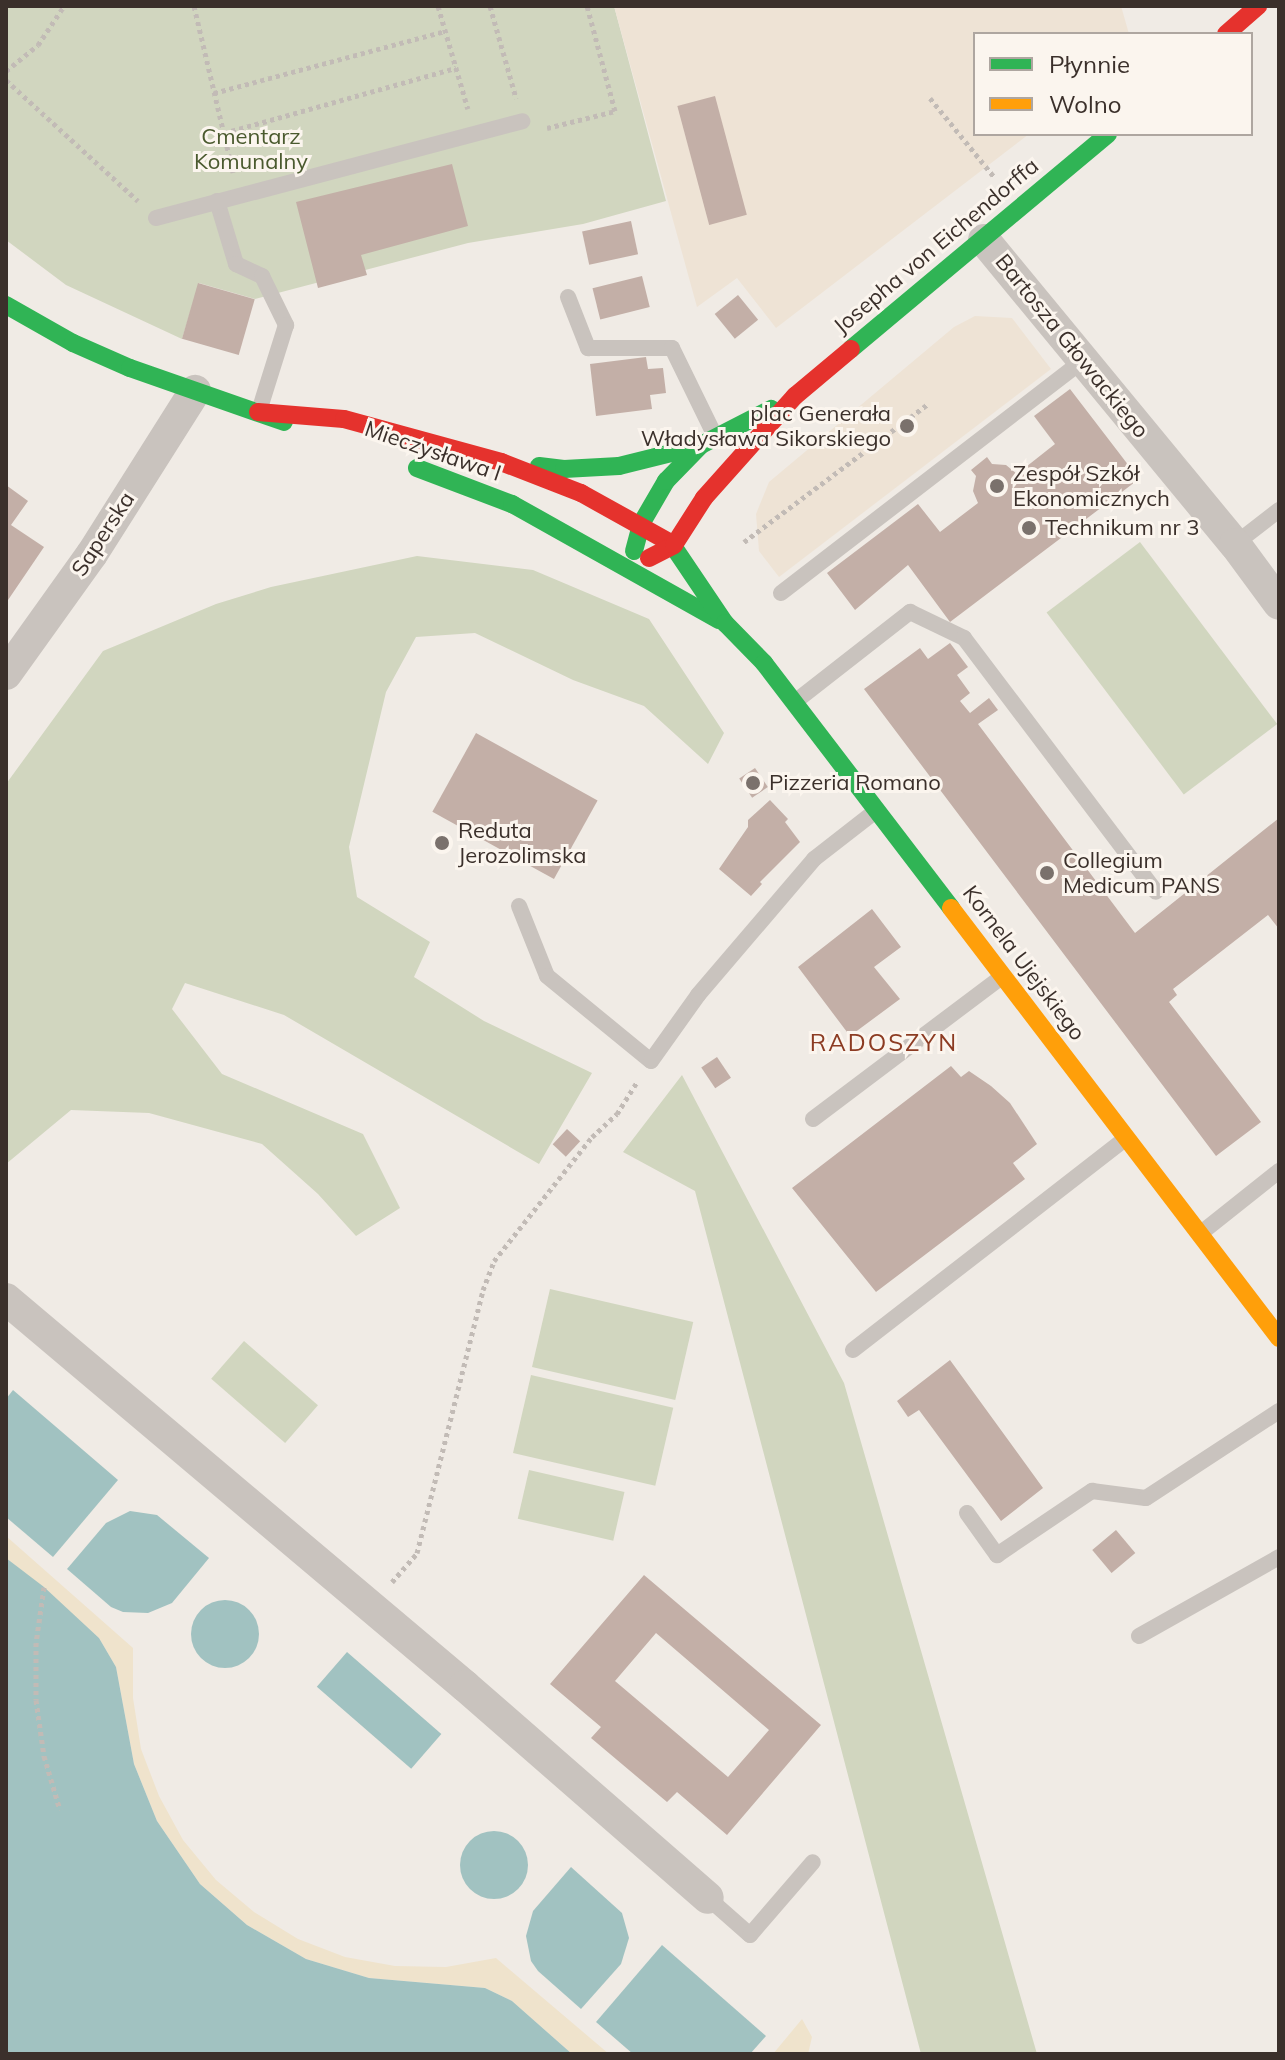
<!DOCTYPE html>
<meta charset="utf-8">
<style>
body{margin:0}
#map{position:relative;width:1285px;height:2060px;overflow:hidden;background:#f0ebe5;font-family:Mulish,sans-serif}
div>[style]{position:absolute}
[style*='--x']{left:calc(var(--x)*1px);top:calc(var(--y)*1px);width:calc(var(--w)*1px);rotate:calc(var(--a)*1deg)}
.green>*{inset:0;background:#d1d6bf;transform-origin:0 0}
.sand>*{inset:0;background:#efe3cc}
.plaza>*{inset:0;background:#eee3d5}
.water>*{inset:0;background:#a1c2c1;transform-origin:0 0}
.round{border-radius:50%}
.building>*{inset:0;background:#c3afa7;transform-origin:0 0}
.path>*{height:5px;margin-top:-2.5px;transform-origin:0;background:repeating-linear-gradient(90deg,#c2bbb6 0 4px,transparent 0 8px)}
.lane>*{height:16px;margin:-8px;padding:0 8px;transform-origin:8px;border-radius:8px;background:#c9c3be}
.street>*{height:32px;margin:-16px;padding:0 16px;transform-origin:16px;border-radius:16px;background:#c9c3be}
.fast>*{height:18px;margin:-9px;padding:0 9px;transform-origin:9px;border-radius:9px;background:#30b455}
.slow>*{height:18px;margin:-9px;padding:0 9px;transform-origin:9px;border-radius:9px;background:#ff9f0a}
.jam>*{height:18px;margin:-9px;padding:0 9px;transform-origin:9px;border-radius:9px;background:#e5322d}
.dots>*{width:22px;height:22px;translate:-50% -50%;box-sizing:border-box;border:4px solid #fbf5ee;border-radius:50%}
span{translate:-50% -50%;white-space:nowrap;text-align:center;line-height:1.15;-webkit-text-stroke:6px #fbf5ee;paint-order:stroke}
.park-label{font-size:22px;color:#4a5a2e}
.street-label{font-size:22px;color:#3b302b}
.poi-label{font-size:22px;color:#3b302b}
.right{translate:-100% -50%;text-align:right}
.left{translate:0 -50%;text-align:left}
.neighbourhood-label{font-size:24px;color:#8c3b22;letter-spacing:2px}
.frame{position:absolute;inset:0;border:8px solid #3b302b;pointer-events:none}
.legend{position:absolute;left:973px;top:32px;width:280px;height:104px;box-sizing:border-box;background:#fbf5ee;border:2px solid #aea6a0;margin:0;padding:10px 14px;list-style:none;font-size:24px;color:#3b302b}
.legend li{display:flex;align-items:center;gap:16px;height:40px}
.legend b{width:40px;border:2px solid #aea6a0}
</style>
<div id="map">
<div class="green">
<div style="clip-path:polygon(6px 6px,614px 6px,666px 201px,583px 224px,468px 243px,255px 299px,199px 283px,182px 339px,66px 285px,6px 240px)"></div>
<div style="left:1140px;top:542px;width:228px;height:117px;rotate:53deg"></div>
<div style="clip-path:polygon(417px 556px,533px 570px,649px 619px,724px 733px,708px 764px,644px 706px,573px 680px,475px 633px,416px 637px,386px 692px,349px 847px,357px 897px,430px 942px,414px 977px,484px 1021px,592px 1073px,539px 1164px,284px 1015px,185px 983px,172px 1009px,222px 1074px,363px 1134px,400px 1208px,356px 1236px,318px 1194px,262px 1144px,149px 1113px,71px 1110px,6px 1164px,6px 784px,103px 651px,216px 604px,271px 587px)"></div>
<div style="clip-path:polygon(682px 1075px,844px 1383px,1037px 2054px,921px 2054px,695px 1191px,623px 1152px)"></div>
<div style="left:550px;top:1289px;width:147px;height:80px;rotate:13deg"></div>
<div style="left:244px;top:1341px;width:98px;height:50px;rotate:41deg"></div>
<div style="left:531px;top:1375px;width:146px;height:80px;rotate:13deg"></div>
<div style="left:529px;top:1470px;width:98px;height:50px;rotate:13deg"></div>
</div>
<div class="sand">
<div style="clip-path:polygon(6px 1536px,133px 1648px,133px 1698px,141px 1749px,159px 1796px,183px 1840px,216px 1880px,254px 1912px,298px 1939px,345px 1957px,395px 1966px,446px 1967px,496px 1958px,609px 2054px,572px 2054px,512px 2001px,485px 1988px,369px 1978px,306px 1959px,247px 1925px,200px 1884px,157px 1821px,134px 1764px,116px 1667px,99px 1638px,44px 1588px,6px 1558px)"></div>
<div style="clip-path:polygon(802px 2019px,812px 2037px,808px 2054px,773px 2054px)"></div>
</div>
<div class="plaza">
<div style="clip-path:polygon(614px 6px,1121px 6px,1129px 34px,975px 34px,975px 134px,1029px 134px,776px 328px,737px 278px,697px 307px)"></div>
<div style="clip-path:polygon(975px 316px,1012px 318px,1051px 369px,779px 577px,759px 551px,756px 514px,769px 482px,954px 327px)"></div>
</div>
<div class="water">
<div style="clip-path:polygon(13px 1390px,118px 1480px,53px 1557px,6px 1517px,6px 1399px)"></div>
<div style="clip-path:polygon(130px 1511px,157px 1515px,209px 1558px,172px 1603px,148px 1613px,123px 1612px,111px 1607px,67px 1569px,106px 1523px)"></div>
<div style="clip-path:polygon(6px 1558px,44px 1587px,99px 1638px,116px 1667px,134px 1764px,157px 1821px,200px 1884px,247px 1925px,306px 1959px,369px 1978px,485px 1988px,512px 2001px,572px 2054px,6px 2054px)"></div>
<div class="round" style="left:191px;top:1600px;width:68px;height:68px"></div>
<div style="left:347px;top:1652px;width:125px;height:46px;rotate:41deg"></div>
<div class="round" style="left:460px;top:1831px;width:68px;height:68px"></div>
<div style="clip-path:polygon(571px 1867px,622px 1913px,629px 1938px,621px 1964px,581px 2009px,538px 1971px,531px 1961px,526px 1936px,533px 1911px)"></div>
<div style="clip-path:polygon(662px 1945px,766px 2036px,750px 2054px,633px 2054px,596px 2022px)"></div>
</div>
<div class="building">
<div style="left:715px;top:96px;width:123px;height:39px;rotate:75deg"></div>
<div style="clip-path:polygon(452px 164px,468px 226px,361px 255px,367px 275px,318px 288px,296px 202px)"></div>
<div style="left:631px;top:221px;width:34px;height:50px;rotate:78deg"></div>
<div style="left:642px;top:276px;width:32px;height:51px;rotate:76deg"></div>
<div style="left:198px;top:283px;width:59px;height:58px;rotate:16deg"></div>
<div style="left:738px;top:295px;width:32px;height:30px;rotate:51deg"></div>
<div style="clip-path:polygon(646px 357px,648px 369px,663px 368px,666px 393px,650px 395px,652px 409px,596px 416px,590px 364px)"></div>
<div style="clip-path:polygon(1070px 389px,1139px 479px,950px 622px,908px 565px,855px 610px,827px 573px,918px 504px,940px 532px,978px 503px,973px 491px,976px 476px,971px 470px,987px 457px,992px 464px,1006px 465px,1017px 474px,1055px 444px,1034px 416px)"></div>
<div style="clip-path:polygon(6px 485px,28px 501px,11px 525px,44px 547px,6px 603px)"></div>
<div style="clip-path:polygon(950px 643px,968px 667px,957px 675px,970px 693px,960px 701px,970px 713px,989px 698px,998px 710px,978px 724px,1135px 933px,1279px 818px,1279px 929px,1268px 915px,1173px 989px,1177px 995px,1169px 1002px,1261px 1122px,1216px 1156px,864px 689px,920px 648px,928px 659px)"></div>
<div style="left:476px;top:733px;width:139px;height:90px;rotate:29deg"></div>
<div style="left:755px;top:768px;width:23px;height:19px;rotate:56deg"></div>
<div style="clip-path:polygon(770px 800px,788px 819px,785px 822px,800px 842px,760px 882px,762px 884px,751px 896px,719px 869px,748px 827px,748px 820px)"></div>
<div style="clip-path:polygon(872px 909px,901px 947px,874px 967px,900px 999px,850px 1036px,798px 967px)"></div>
<div style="left:717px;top:1057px;width:25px;height:19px;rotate:56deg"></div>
<div style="clip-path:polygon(951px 1066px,961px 1077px,969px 1071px,991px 1086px,1010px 1103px,1037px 1144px,1013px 1163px,1025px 1179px,876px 1292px,792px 1188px)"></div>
<div style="left:567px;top:1129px;width:18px;height:21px;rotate:43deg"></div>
<div style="clip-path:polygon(950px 1360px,1043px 1488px,1001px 1521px,919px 1410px,908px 1417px,897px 1401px)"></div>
<div style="left:1116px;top:1530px;width:30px;height:31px;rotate:50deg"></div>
<div style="clip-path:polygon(evenodd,644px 1575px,821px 1725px,727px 1835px,677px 1792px,667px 1802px,591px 1738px,601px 1727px,550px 1684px,644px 1575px,656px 1633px,769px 1730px,728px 1777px,615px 1681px,656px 1633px)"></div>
</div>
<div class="path">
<div style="--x:194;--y:6;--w:171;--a:76.8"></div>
<div style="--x:438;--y:6;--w:107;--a:73.8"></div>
<div style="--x:490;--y:6;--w:96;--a:74.2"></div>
<div style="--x:6;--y:71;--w:41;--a:-39.1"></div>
<div style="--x:38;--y:45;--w:47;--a:-56.3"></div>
<div style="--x:6;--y:80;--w:179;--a:42.5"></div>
<div style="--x:214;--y:93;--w:240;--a:-15"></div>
<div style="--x:930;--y:98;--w:103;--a:50.9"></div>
<div style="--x:547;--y:128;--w:70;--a:-14"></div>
<div style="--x:615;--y:111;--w:109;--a:-104.9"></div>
<div style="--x:224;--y:133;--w:241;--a:-15.7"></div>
<div style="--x:744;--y:542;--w:230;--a:-36.9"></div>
<div style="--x:392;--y:1582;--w:38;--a:-49"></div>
<div style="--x:417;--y:1553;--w:271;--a:-75.9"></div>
<div style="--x:483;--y:1290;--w:31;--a:-69"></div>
<div style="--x:494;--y:1261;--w:158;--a:-51.7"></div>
<div style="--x:592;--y:1137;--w:34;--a:-43"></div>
<div style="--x:617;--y:1114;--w:38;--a:-58"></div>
<div style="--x:44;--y:1587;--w:57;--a:98.1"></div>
<div style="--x:36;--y:1643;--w:57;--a:90"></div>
<div style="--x:36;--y:1700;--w:57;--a:81.9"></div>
<div style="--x:44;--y:1756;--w:56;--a:73.5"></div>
</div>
<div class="lane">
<div style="--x:217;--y:201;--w:66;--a:73.2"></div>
<div style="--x:236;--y:264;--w:29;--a:25"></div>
<div style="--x:262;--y:276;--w:55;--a:63.9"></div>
<div style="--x:286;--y:325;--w:90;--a:107.4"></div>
<div style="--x:156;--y:218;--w:379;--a:-14.8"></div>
<div style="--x:568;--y:297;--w:55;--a:68.6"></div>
<div style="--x:588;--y:348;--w:84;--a:0"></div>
<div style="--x:672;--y:348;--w:98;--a:64"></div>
<div style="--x:1235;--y:544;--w:56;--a:-37.7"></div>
<div style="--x:781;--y:593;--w:382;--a:-37.6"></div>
<div style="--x:796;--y:701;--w:145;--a:-38"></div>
<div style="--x:910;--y:612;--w:60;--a:25.7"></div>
<div style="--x:964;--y:638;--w:318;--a:52.9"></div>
<div style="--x:519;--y:906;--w:75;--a:68.2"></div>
<div style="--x:547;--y:976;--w:134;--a:39.3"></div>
<div style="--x:651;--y:1061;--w:81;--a:-54.5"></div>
<div style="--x:698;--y:995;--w:179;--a:-49.5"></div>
<div style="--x:814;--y:859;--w:80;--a:-37.9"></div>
<div style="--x:813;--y:1119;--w:238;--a:-37"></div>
<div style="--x:1201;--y:1233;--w:100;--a:-38.5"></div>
<div style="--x:853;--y:1350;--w:346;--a:-37.8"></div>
<div style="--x:967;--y:1513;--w:52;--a:54.5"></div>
<div style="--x:997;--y:1555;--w:115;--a:-34"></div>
<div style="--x:1092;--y:1491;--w:54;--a:7.4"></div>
<div style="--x:1146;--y:1498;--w:159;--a:-33.2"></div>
<div style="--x:1139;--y:1636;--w:161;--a:-29.4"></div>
<div style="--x:708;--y:1898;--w:56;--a:41.4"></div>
<div style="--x:750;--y:1935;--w:96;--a:-49.2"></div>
</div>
<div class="street">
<div style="--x:984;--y:240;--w:394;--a:50.5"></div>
<div style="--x:1235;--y:544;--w:74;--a:53.7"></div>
<div style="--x:6;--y:674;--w:148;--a:-54.4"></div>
<div style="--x:92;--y:554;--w:193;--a:-57.7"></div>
<div style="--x:6;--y:1299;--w:600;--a:40.14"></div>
<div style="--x:465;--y:1686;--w:322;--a:41.1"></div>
</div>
<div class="fast">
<div style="--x:6;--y:305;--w:77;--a:29.6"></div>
<div style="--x:73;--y:343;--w:62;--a:23.7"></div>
<div style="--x:130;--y:368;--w:163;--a:19.3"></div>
<div style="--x:851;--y:349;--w:335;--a:-39.9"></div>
<div style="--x:539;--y:466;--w:25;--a:7"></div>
<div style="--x:564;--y:469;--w:55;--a:-3.1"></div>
<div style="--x:619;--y:466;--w:83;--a:-13.9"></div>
<div style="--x:417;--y:468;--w:102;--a:20.8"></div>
<div style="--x:512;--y:504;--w:237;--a:29.3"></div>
<div style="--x:671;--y:543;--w:97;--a:56"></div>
<div style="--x:725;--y:623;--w:56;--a:45.7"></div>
<div style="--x:764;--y:663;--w:308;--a:52.6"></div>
<div style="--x:634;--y:551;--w:28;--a:-75"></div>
<div style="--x:641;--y:524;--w:50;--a:-59.8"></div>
<div style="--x:666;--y:481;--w:50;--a:-45.8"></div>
<div style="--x:701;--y:445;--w:79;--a:-27.2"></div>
</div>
<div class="slow">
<div style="--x:951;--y:908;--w:541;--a:52.66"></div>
</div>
<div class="jam">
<div style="--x:1226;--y:34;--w:43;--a:-41.2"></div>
<div style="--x:258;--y:412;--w:86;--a:4.7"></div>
<div style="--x:344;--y:419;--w:163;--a:15.3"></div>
<div style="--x:501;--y:462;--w:86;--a:21.2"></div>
<div style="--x:581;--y:493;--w:103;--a:29.1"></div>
<div style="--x:649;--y:558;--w:28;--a:-27"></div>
<div style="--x:674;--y:545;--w:56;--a:-57.4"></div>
<div style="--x:704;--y:498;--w:137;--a:-48.3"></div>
<div style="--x:795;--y:396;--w:73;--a:-40"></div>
</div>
<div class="dots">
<div style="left:907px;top:426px;background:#7a716c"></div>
<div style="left:997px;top:486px;background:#7a716c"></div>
<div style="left:1029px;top:528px;background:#7a716c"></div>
<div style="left:753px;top:783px;background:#7a716c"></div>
<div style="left:442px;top:843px;background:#7a716c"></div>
<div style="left:1047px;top:873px;background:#7a716c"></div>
</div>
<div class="park-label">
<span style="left:251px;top:149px">Cmentarz<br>Komunalny</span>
</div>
<div class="street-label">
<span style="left:936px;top:246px;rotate:-40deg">Josepha von Eichendorffa</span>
<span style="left:1072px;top:346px;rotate:51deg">Bartosza Głowackiego</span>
<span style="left:433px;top:451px;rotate:19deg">Mieczysława I</span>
<span style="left:103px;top:534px;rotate:-57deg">Saperska</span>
<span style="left:1024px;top:963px;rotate:53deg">Kornela Ujejskiego</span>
</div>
<div class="poi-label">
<span class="right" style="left:891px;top:426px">plac Generała<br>Władysława Sikorskiego</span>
<span class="left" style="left:1013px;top:486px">Zespół Szkół<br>Ekonomicznych</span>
<span class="left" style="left:1045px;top:528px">Technikum nr 3</span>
<span class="left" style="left:769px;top:783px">Pizzeria Romano</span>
<span class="left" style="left:458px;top:843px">Reduta<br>Jerozolimska</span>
<span class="left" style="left:1063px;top:873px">Collegium<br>Medicum PANS</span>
</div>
<div class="neighbourhood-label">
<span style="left:884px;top:1043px">RADOSZYN</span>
</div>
<div class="frame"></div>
<ul class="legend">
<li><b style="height:10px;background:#30b455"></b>Płynnie</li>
<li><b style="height:10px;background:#ff9f0a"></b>Wolno</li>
</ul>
</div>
